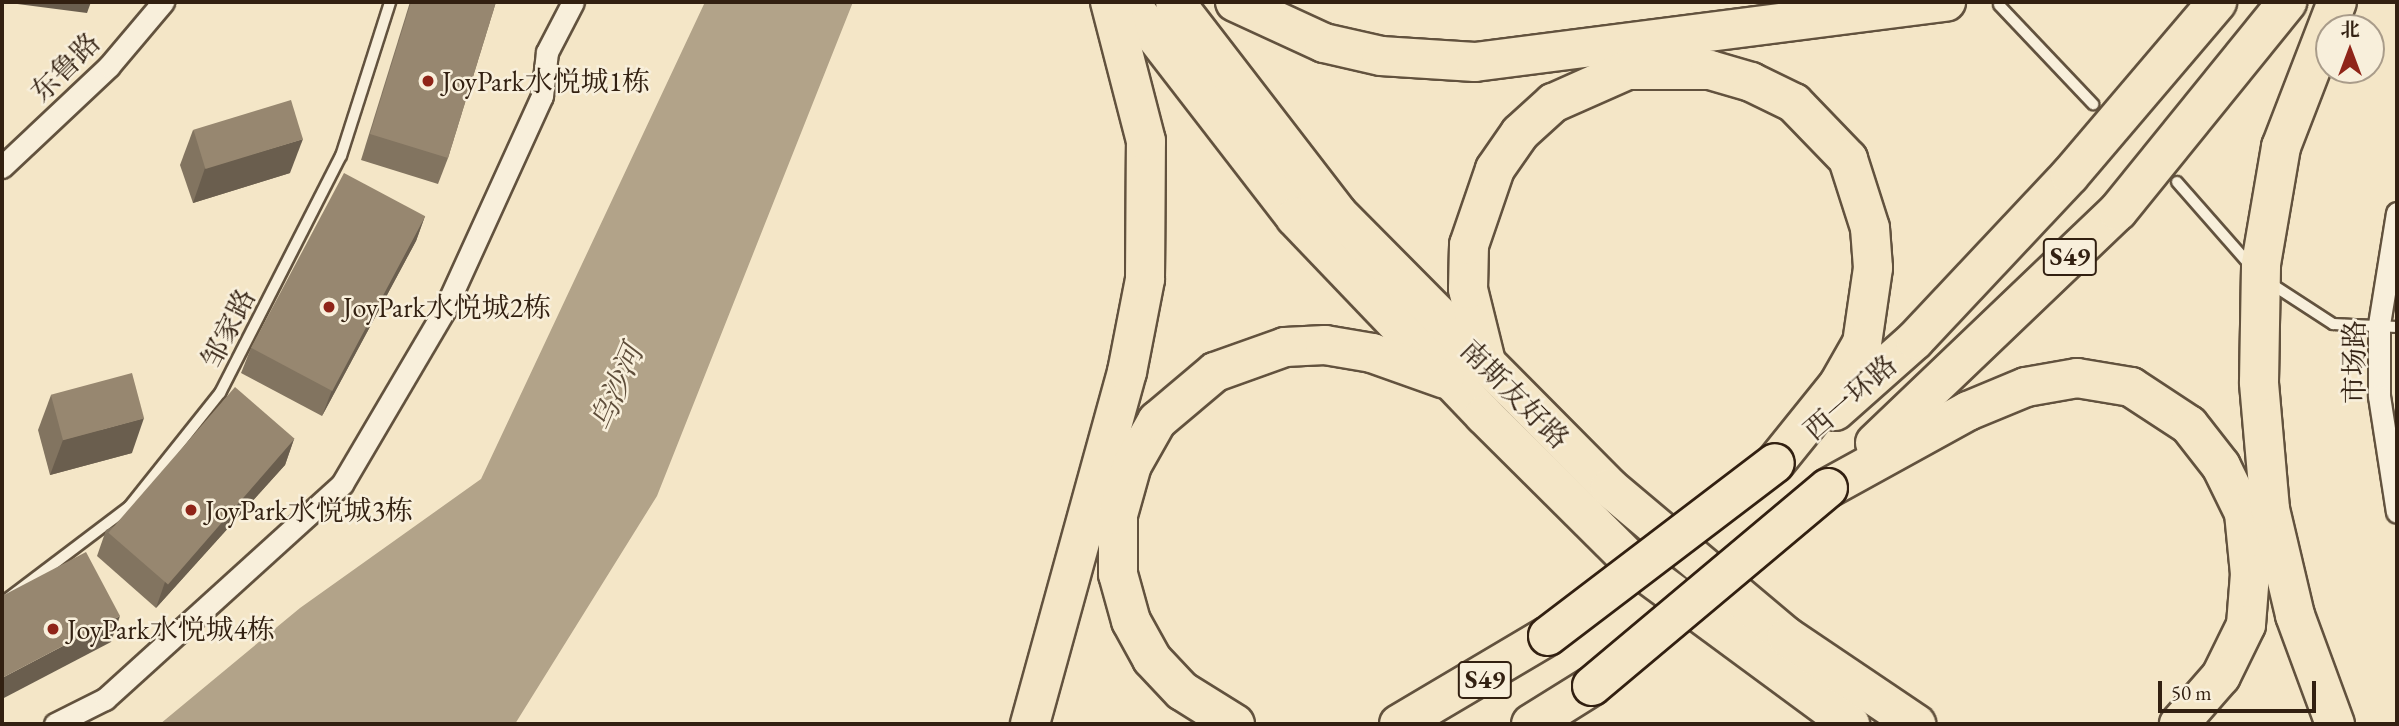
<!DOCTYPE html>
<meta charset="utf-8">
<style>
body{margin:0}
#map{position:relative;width:2399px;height:726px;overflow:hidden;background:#f4e6c7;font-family:"EB Garamond","Noto Serif SC",serif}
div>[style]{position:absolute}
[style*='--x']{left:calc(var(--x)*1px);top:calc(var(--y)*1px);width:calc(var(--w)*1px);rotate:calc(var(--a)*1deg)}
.water>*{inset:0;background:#b2a389}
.roads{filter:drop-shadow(2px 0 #62523e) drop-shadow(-2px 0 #62523e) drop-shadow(0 2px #62523e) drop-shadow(0 -2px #62523e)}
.lane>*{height:10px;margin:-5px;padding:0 5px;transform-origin:5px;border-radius:5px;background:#f8efdb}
.street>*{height:21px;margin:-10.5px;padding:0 10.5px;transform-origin:10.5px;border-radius:10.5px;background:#f8efdb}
.highway>*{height:38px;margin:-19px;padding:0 19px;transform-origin:19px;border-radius:19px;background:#f4e6c7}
.bridges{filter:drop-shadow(2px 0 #322011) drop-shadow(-2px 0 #322011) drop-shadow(0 2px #322011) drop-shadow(0 -2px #322011)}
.highway-bridge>*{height:38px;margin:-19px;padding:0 19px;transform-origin:19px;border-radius:19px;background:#f4e6c7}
.wall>*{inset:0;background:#827460}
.shaded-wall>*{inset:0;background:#6a5e4e}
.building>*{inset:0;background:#978770;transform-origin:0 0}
.dots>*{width:19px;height:19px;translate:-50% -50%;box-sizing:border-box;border:4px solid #f8efdb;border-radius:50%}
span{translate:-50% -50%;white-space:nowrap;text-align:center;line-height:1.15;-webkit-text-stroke:5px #f8efdb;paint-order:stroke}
.shield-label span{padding:2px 5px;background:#f8efdb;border:2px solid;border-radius:5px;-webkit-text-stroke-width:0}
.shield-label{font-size:26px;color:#322011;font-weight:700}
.street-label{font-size:28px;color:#322011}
.poi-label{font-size:28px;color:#322011}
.left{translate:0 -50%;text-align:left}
.water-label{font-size:30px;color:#5f4e3b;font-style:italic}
.frame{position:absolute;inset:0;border:4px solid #322011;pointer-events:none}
.north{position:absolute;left:2315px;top:14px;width:70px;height:70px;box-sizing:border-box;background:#f8efdb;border:2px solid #a99c8a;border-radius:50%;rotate:0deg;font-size:19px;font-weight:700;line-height:28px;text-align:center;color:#322011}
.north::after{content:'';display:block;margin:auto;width:24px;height:32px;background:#8f2418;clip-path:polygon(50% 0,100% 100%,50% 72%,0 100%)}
.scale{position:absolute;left:2158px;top:681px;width:158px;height:32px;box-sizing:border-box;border:4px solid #322011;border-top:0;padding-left:9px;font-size:21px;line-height:24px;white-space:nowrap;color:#322011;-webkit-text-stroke:5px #f8efdb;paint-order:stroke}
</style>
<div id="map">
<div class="water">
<div style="clip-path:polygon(705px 2px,853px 2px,657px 496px,515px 724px,160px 724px,300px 608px,481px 479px)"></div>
</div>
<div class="roads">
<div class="lane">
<div style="--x:1999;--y:5;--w:137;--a:46.5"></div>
<div style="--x:2177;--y:182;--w:109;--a:48.7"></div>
<div style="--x:2273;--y:285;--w:72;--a:33"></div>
<div style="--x:2333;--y:324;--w:64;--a:2.7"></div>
<div style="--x:2;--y:603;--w:159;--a:-37.1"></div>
<div style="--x:129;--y:507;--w:146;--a:-51.4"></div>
<div style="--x:220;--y:393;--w:266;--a:-63"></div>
<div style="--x:341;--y:156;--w:162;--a:-72.3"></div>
</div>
<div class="street">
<div style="--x:2;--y:167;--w:147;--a:-43.3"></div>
<div style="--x:109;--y:66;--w:84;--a:-49.8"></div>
<div style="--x:2397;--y:213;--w:112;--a:99.2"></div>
<div style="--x:2379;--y:324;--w:72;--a:90"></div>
<div style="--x:2379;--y:396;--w:117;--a:81.2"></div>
<div style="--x:55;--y:724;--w:56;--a:-26.6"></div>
<div style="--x:105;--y:699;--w:320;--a:-42.2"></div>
<div style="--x:342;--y:484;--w:201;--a:-59.5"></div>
<div style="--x:444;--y:311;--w:236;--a:-65.5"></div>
<div style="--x:542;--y:96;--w:44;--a:-83.5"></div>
<div style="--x:547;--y:52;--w:56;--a:-62.5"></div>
</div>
<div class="highway">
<div style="--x:1129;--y:2;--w:272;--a:52.3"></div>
<div style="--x:1295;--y:217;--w:274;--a:46.3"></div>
<div style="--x:1484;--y:415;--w:214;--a:44.8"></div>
<div style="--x:1636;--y:566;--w:266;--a:36.4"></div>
<div style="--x:1175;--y:2;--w:267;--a:52.4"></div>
<div style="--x:1338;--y:214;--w:386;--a:45.2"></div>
<div style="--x:1610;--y:488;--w:231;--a:40.1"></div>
<div style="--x:1787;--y:637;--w:156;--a:34"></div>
<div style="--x:1235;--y:2;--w:98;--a:24.7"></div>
<div style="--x:1324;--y:43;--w:58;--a:12.8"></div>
<div style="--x:1381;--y:56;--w:94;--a:3.7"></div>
<div style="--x:1475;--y:62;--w:475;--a:-7.3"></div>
<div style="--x:1487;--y:366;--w:79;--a:-103.9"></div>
<div style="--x:1468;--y:289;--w:44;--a:-88.7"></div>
<div style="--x:1469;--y:245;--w:80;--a:-71.1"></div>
<div style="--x:1495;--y:169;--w:44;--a:-55.2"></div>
<div style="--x:1520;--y:133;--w:45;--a:-42.3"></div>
<div style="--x:1553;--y:103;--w:81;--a:-24"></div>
<div style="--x:1627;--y:70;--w:83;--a:0"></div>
<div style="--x:1710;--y:70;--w:43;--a:16.3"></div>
<div style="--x:1751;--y:82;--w:48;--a:26"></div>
<div style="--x:1794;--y:103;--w:78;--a:46"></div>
<div style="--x:1848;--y:159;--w:72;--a:72.3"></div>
<div style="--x:1870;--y:228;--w:40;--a:85.7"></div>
<div style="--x:1873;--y:268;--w:76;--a:98.3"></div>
<div style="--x:1862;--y:343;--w:48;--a:119.7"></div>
<div style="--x:1838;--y:385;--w:100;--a:128.9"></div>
<div style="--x:1835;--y:411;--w:107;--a:-41.6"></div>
<div style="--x:1915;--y:340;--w:226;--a:-46.8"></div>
<div style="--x:2070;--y:175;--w:227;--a:-49.6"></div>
<div style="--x:1875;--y:443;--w:336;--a:-43.7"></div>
<div style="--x:2118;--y:211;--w:269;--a:-51"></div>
<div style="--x:1828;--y:488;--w:160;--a:-28.8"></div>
<div style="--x:1968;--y:411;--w:63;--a:-22.5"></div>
<div style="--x:2026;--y:387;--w:52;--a:-10"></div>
<div style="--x:2077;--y:378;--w:55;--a:9.5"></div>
<div style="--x:2131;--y:387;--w:69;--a:33.2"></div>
<div style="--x:2189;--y:425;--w:52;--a:52"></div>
<div style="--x:2221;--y:466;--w:52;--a:63.9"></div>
<div style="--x:2244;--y:513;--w:61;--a:84.4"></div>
<div style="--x:2250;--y:574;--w:51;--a:94.5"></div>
<div style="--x:2246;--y:625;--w:57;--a:116.1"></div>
<div style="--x:2221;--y:676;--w:64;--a:131.2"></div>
<div style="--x:1030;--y:724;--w:365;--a:-74.6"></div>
<div style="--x:1127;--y:372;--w:95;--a:-79"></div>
<div style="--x:1145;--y:279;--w:138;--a:-89.6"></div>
<div style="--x:1146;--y:141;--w:144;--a:-104.5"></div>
<div style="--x:1235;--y:724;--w:62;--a:-148.1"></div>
<div style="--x:1182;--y:691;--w:44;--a:-133.2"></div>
<div style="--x:1152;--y:659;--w:43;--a:-118.9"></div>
<div style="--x:1131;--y:621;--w:49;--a:-105.5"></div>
<div style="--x:1118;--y:574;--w:59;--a:-90"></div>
<div style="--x:1118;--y:515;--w:52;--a:-74.4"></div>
<div style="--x:1132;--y:465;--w:51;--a:-60.4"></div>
<div style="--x:1157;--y:421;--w:76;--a:-40.2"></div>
<div style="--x:1215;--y:372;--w:74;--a:-19.7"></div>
<div style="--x:1285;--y:347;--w:40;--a:-2.9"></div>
<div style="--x:1325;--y:345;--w:48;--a:9.7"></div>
<div style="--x:1372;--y:353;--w:77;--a:19.6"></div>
<div style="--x:1399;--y:724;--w:173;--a:-30.6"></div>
<div style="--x:1531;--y:724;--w:72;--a:-31.9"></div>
<div style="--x:2335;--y:724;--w:116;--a:-110.2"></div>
<div style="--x:2295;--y:615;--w:109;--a:-103.3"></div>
<div style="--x:2270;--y:509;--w:127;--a:-95"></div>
<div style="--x:2259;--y:382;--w:118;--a:-89"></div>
<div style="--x:2261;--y:264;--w:119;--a:-80.3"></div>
<div style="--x:2281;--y:147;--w:155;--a:-68.9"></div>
</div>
</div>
<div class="bridges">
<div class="highway-bridge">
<div style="--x:1548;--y:636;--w:285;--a:-37.3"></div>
<div style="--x:1592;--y:686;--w:308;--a:-40"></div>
</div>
</div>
<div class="wall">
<div style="clip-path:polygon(410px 2px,496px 2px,448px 158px,438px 184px,361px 160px)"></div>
<div style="clip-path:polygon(193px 130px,290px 173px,193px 203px,180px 165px)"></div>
<div style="clip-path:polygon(425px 216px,416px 241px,322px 416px,241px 373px,251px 348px)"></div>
<div style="clip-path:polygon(51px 395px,132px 453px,50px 475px,38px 430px)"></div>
<div style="clip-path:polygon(294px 439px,285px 465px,156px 608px,97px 556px,106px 530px)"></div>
</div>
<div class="shaded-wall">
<div style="clip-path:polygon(2px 2px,91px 2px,87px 13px)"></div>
<div style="clip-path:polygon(303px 139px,290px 173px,193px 203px,205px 168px)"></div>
<div style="clip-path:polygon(425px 216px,416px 241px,322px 416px,332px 390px)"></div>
<div style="clip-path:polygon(144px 418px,132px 453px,50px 475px,63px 440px)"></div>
<div style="clip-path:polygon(294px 439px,285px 465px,156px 608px,165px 582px)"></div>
<div style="clip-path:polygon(120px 616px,111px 642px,2px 699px,2px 678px)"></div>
</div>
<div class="building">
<div style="clip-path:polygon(411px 2px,496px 2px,448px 158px,370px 134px)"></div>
<div style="left:291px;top:100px;width:41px;height:102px;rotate:73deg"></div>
<div style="left:344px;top:173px;width:92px;height:198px;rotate:28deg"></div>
<div style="left:132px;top:373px;width:47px;height:84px;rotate:75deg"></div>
<div style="left:235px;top:387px;width:79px;height:193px;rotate:41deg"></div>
<div style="clip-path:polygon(86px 552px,120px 616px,2px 678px,2px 596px)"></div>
</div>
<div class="dots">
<div style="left:428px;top:81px;background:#8f2418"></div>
<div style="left:329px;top:307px;background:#8f2418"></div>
<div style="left:191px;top:510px;background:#8f2418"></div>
<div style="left:53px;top:629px;background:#8f2418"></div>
</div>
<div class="shield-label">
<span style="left:2070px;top:257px">S49</span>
<span style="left:1485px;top:680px">S49</span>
</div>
<div class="street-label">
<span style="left:65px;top:67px;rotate:-45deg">东鲁路</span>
<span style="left:228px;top:328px;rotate:-63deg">邹家路</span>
<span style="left:2354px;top:362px;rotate:-90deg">市场路</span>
<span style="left:1515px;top:394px;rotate:45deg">南斯友好路</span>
<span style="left:1850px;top:397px;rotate:-41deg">西一环路</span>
</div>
<div class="poi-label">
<span class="left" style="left:442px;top:81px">JoyPark水悦城1栋</span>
<span class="left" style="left:343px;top:307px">JoyPark水悦城2栋</span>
<span class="left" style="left:205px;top:510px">JoyPark水悦城3栋</span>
<span class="left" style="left:67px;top:629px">JoyPark水悦城4栋</span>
</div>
<div class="water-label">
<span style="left:617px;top:388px;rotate:-67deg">乌沙河</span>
</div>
<div class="frame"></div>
<div class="north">北</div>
<div class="scale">50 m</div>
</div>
